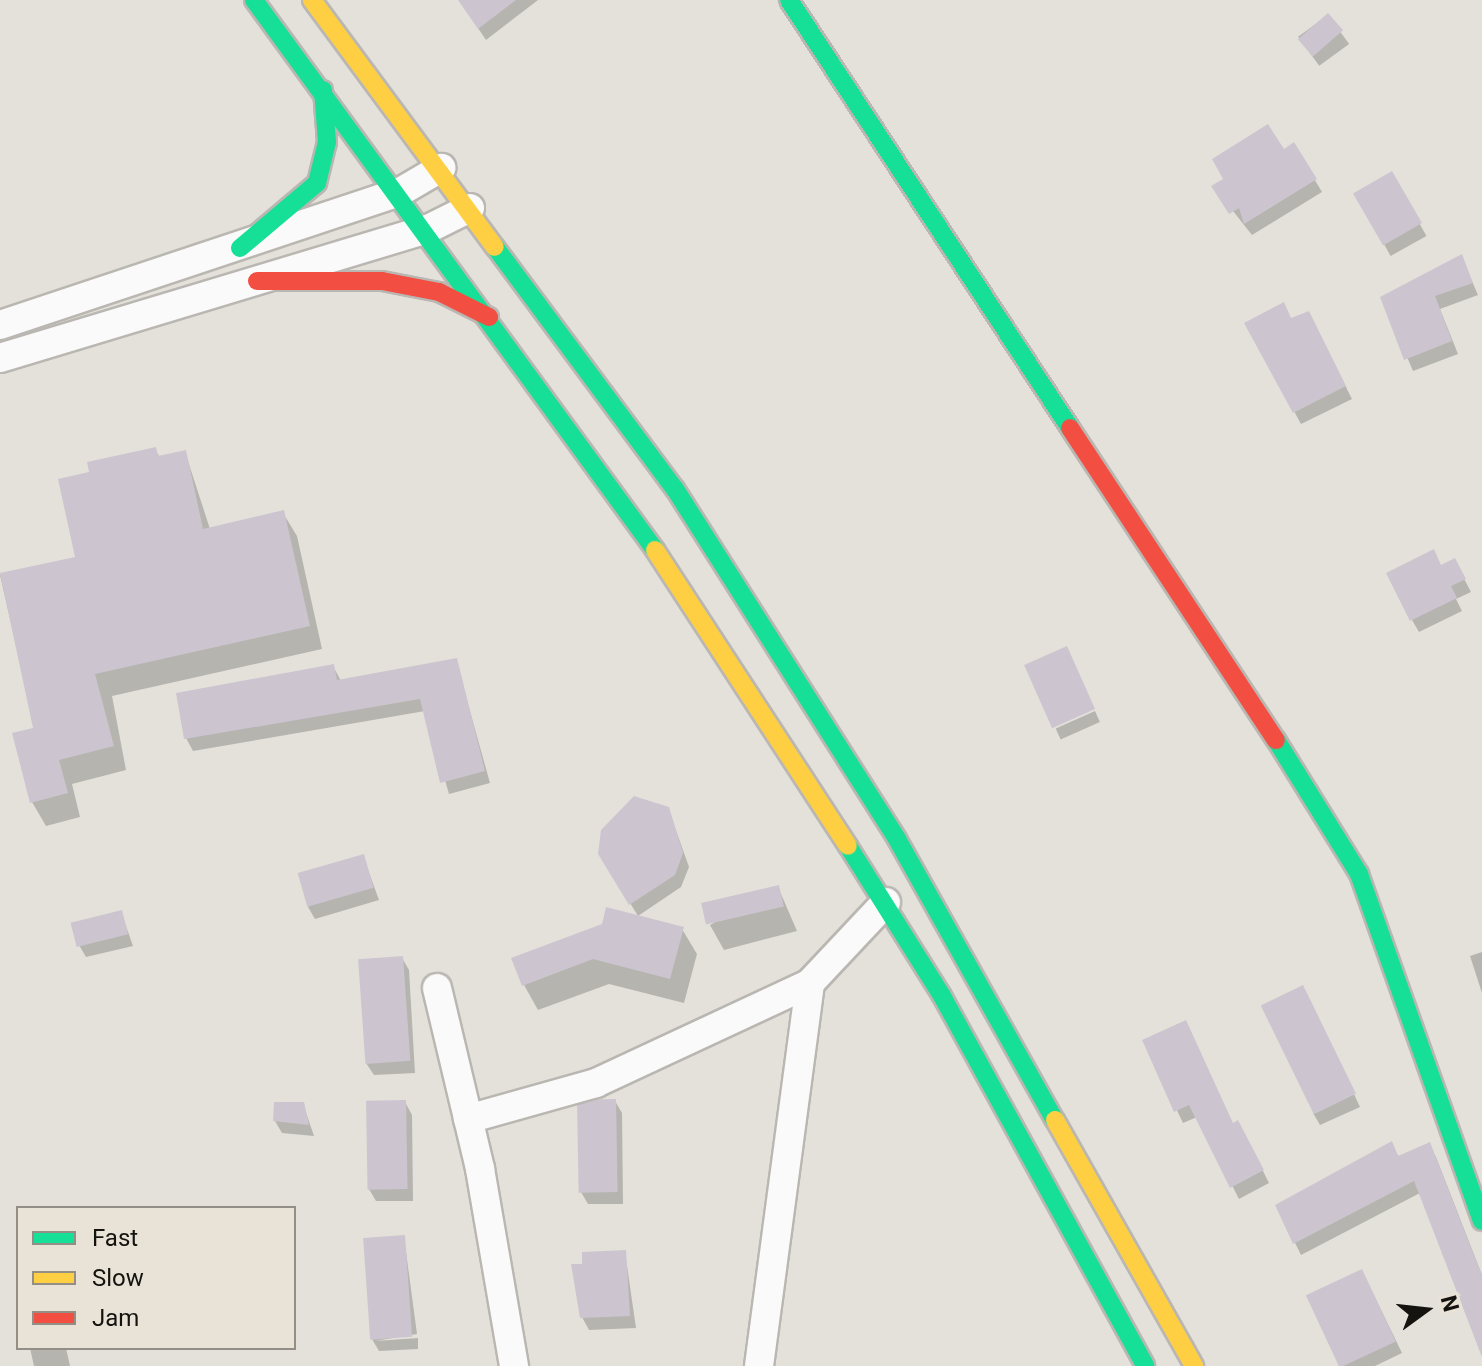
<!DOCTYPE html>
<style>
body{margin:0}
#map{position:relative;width:1482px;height:1366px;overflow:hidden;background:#e4e1db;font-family:Roboto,sans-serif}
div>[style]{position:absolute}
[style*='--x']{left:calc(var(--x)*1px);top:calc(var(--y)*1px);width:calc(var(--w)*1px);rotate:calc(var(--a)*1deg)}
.shadow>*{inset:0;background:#0003;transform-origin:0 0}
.building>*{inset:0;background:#ccc5cf;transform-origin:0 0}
.roads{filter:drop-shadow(2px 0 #bab7b2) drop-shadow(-2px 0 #bab7b2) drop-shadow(0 2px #bab7b2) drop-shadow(0 -2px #bab7b2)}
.street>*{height:28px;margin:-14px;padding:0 14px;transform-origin:14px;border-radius:14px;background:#fbfafa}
.fast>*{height:18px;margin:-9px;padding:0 9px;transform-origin:9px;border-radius:9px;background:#16e098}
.slow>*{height:18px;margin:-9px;padding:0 9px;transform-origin:9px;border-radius:9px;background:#ffcf43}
.jam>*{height:18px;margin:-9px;padding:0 9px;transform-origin:9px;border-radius:9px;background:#f24e42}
span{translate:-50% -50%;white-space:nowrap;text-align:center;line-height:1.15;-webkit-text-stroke:7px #e8e2d7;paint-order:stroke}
.legend{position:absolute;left:16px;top:1206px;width:280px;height:144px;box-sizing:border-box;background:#e8e2d7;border:2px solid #938f87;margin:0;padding:10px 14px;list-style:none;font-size:24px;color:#14130f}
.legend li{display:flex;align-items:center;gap:16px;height:40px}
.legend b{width:40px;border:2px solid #938f87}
.north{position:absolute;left:1386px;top:1270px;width:80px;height:80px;-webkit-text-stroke:6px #e8e2d7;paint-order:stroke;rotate:75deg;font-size:22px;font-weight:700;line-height:32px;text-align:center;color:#14130f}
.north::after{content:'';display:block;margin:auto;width:28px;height:36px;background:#14130f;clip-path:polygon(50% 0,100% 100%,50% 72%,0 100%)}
</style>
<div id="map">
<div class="shadow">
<div style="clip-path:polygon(459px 0,538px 0,486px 40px)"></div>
<div style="left:1328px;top:15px;width:36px;height:37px;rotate:54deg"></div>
<div style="clip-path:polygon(1294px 145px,1322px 192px,1252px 235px,1214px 187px)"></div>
<div style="left:1392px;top:174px;width:71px;height:41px;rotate:61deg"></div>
<div style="clip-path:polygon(1461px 256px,1478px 295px,1440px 309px,1458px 354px,1413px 371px,1382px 298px)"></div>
<div style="clip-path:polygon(1292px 320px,1315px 326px,1352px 399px,1301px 424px,1247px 324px)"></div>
<div style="clip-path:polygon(155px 449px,160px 458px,185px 452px,210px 529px,283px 513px,297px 536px,322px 649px,112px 696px,126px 770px,72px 784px,80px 817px,46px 826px,32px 802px,35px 729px,0 575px,78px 558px,91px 473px)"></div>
<div style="clip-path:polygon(1441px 567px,1461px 573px,1471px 592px,1456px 599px,1462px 611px,1419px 632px,1412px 620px)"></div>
<div style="clip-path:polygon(456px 661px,490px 783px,449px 794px,425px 711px,193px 751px,186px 738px,333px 666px,341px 681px)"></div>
<div style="left:1095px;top:711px;width:12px;height:43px;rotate:66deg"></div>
<div style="clip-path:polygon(668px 808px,689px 867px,681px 887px,638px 916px,600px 854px)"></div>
<div style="clip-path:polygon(363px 856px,379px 900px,315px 919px,308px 907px)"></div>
<div style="clip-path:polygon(778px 887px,797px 931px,724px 950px,710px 925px)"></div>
<div style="clip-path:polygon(121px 912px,133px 946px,86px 957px,79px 945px)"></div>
<div style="clip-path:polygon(604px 926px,682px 929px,697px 954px,684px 1003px,609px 984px,538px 1010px,524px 985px)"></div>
<div style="clip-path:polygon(1482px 952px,1482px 993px,1470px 956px)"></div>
<div style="clip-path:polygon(402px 958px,409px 970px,415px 1073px,374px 1075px,366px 1063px)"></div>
<div style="clip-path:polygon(1310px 1000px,1360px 1107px,1320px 1125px,1313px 1113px)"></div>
<div style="clip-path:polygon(1144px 1041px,1245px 1135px,1269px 1183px,1239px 1199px,1197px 1117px,1183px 1123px)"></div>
<div style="clip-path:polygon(615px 1101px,622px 1113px,623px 1204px,588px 1204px,581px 1192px)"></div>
<div style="clip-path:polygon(405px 1102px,412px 1115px,413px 1201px,376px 1201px,369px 1189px)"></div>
<div style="clip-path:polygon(303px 1104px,314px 1136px,282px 1133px,275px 1121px)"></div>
<div style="clip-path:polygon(1391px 1144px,1399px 1157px,1429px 1145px,1436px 1157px,1482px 1275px,1482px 1356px,1420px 1193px,1301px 1255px,1277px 1206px)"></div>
<div style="clip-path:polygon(404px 1237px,417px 1334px,375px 1341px,418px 1338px,418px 1349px,379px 1351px,372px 1339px)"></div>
<div style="clip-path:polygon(625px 1252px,636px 1328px,589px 1330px,582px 1317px)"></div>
<div style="clip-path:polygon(1368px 1283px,1402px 1353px,1375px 1366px,1342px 1366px,1309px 1296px)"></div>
<div style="clip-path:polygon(30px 1348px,66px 1348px,70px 1366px,34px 1366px)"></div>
</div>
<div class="building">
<div style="clip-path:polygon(458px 0,516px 0,478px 29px)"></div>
<div style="left:1328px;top:13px;width:23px;height:40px;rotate:49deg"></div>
<div style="clip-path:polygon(1268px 124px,1284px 149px,1294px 142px,1317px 179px,1244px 224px,1239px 208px,1229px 214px,1211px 186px,1223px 179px,1212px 159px)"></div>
<div style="left:1392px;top:171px;width:60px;height:45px;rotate:60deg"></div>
<div style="clip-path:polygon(1462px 254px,1473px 283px,1435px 296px,1452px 341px,1404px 360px,1380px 297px)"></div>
<div style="clip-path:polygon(1284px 302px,1291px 318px,1309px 311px,1346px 386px,1293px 413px,1244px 323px)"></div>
<div style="clip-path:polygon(156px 447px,158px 456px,186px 450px,203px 529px,284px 510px,310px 626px,95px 674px,114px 746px,59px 760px,68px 793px,30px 803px,12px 733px,33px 728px,0 573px,75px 557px,58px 479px,89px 472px,87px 462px)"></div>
<div style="clip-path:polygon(1434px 549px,1441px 565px,1455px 558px,1466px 579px,1451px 586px,1457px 598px,1410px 621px,1386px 573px)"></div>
<div style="left:1067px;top:646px;width:69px;height:47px;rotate:66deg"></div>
<div style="clip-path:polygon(457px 658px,485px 771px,440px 783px,420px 699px,184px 739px,176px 693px,334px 664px,337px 680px)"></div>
<div style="clip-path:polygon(634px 796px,669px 807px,683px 853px,675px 875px,629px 905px,598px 854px,601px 830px)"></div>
<div style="left:364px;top:854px;width:35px;height:69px;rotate:74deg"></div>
<div style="left:779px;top:885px;width:22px;height:80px;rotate:77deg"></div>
<div style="clip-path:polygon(606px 907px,684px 927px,670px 979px,593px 959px,522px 986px,511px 958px,602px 924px)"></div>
<div style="left:122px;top:910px;width:25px;height:53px;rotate:76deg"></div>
<div style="left:403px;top:956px;width:105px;height:45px;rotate:86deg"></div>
<div style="left:1303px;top:985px;width:121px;height:47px;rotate:64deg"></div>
<div style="clip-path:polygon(1186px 1020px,1233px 1123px,1238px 1120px,1264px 1170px,1230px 1188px,1189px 1105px,1174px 1112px,1142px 1040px)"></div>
<div style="left:616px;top:1099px;width:93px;height:39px;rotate:89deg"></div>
<div style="left:406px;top:1100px;width:89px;height:40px;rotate:89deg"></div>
<div style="clip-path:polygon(274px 1102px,304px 1102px,309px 1125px,273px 1121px)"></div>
<div style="clip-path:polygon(1392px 1141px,1398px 1156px,1430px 1142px,1482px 1276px,1482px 1357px,1414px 1181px,1293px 1244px,1275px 1205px)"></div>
<div style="left:405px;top:1235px;width:102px;height:42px;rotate:86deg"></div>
<div style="clip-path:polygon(626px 1250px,630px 1316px,580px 1318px,571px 1264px,582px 1264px,582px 1252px)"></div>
<div style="left:1362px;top:1269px;width:80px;height:62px;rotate:65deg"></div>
</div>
<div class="roads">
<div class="street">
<div style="--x:0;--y:325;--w:422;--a:-18.4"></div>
<div style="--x:400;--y:192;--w:48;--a:-30.3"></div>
<div style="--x:0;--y:358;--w:447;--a:-16.8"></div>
<div style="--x:428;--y:229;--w:47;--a:-26.6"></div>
<div style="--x:437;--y:988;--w:186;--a:76.6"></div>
<div style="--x:480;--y:1169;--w:200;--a:80.2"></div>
<div style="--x:468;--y:1119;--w:133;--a:-15.7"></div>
<div style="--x:596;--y:1083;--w:236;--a:-25"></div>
<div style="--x:759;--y:1366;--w:386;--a:-82.4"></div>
<div style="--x:810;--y:983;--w:111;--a:-46.8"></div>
</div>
<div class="fast">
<div style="--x:254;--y:0;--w:681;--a:53.9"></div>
<div style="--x:789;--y:0;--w:512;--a:56.71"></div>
<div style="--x:495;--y:247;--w:302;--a:53.4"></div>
<div style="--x:675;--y:489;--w:414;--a:57.6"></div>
<div style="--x:897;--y:839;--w:322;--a:60.7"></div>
<div style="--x:240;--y:248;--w:101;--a:-40.2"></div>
<div style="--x:317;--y:183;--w:42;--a:-76.3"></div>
<div style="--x:327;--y:142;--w:52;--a:-94.4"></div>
<div style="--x:1276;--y:740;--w:158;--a:58.2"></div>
<div style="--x:1359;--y:874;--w:368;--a:70.5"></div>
<div style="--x:848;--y:846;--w:177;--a:57.9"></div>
<div style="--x:942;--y:996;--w:422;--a:61.2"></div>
</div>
<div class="slow">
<div style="--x:312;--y:0;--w:307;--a:53.5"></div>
<div style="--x:655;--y:550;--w:353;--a:56.9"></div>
<div style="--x:1055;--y:1120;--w:283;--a:60.5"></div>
</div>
<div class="jam">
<div style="--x:257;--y:281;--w:125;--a:0"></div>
<div style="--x:382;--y:281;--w:58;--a:10.9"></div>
<div style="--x:439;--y:292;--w:56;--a:26.6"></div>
<div style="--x:1070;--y:428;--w:374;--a:56.6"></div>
</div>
</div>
<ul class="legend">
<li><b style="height:10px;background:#16e098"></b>Fast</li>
<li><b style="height:10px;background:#ffcf43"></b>Slow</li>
<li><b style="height:10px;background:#f24e42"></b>Jam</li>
</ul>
<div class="north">N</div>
</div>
